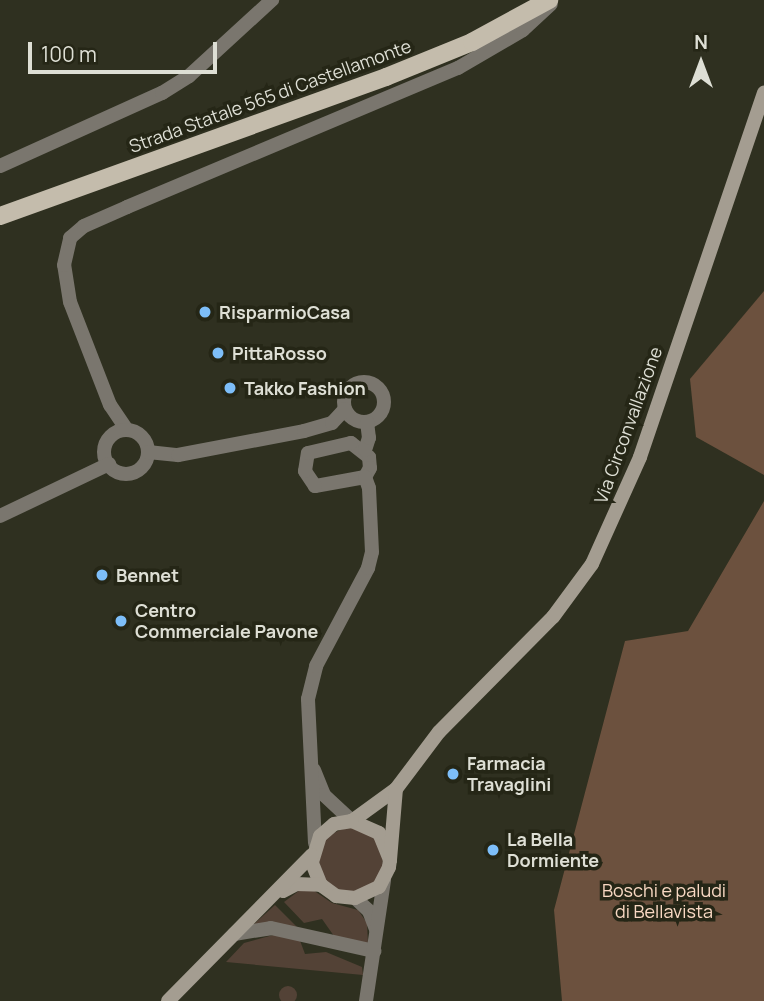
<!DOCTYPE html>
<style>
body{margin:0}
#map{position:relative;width:764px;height:1001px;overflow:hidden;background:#2f3020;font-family:Manrope,sans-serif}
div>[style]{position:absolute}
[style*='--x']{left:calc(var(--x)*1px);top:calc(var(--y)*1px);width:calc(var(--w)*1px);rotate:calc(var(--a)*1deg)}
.green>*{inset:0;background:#534236}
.round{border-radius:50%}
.forest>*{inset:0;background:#6c513e}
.street>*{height:14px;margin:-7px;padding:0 7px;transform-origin:7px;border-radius:7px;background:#7a766e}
.street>.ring{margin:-7px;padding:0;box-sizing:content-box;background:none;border:14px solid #7a766e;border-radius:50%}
.secondary>*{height:14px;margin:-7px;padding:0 7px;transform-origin:7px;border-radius:7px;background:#a49d91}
.primary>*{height:18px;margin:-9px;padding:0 9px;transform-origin:9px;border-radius:9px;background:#c4bcac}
.dots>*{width:19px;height:19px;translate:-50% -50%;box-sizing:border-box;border:4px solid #252616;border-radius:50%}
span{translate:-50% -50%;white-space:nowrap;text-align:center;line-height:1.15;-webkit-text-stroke:7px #252616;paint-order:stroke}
.street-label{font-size:18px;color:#dedfd5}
.poi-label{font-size:18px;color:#dedfd5;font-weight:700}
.left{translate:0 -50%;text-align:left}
.park-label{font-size:18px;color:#f9d9c3}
.north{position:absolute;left:666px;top:28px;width:70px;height:70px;-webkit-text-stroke:5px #252616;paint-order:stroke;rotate:0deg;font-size:19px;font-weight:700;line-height:28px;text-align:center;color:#dedfd5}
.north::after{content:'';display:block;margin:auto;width:24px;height:32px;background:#dedfd5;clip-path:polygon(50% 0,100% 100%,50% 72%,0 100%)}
.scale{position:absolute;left:28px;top:42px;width:189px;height:32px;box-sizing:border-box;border:4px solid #dedfd5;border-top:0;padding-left:9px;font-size:21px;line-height:24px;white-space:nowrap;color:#dedfd5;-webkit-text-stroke:5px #252616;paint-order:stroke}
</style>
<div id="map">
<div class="green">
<div class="round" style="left:319px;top:828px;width:64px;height:64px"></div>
<div style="clip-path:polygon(300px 890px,313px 890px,332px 903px,358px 910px,367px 923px,368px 944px,334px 936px,322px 919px,304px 923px,284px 902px)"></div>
<div style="clip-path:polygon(275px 905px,297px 927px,254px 924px)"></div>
<div style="clip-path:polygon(273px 935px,299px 938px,305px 954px,326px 952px,362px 967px,363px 975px,226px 962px,244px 943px)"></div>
<div class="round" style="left:279px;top:986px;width:18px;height:18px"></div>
</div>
<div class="forest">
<div style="clip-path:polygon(764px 291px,764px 475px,696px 437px,690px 379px)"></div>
<div style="clip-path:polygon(764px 501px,764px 1001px,562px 1001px,554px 910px,625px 641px,688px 631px)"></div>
</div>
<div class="street">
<div style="--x:0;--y:166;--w:178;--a:-24.3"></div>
<div style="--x:162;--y:93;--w:32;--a:-32"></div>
<div style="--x:189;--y:76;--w:113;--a:-42.5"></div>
<div class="ring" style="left:344px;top:382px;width:26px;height:26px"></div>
<div style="--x:127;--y:430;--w:30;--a:-124"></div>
<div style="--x:110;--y:405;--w:110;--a:-111.2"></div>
<div style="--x:70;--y:302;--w:37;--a:-99"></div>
<div style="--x:64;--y:265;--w:28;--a:-77"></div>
<div style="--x:70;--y:238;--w:18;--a:-41"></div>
<div style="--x:84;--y:226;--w:47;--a:-23.8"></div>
<div style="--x:127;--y:207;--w:359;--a:-22.8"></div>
<div style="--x:458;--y:68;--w:75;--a:-30.3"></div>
<div style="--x:523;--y:30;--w:38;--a:-43"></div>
<div class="ring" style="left:104px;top:430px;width:30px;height:30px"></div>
<div style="--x:351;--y:443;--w:23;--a:38"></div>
<div style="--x:369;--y:457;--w:11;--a:85"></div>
<div style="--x:370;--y:468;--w:10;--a:119"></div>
<div style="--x:365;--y:477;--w:51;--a:169.8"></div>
<div style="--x:315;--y:486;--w:18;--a:-124"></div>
<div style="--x:305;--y:471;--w:18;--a:-81"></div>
<div style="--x:308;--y:453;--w:44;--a:-13.1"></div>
<div style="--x:365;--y:450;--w:13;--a:-72"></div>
<div style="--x:369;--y:438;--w:16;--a:-97"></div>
<div style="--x:148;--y:452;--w:30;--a:6"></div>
<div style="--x:178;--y:455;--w:128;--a:-10.8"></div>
<div style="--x:304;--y:431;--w:29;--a:-16"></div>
<div style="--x:332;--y:423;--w:19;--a:-47"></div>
<div style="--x:0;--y:516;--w:121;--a:-25.5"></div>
<div style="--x:314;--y:770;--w:27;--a:68"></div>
<div style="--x:324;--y:795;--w:38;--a:43"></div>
<div style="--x:315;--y:843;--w:144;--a:-92.8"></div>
<div style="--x:308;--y:699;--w:34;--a:-76"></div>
<div style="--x:316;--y:666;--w:111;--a:-62"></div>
<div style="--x:368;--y:568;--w:16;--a:-76"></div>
<div style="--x:372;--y:552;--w:64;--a:-92.7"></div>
<div style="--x:369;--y:488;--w:12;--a:-110"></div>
<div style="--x:355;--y:898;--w:19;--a:43"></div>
<div style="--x:369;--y:911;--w:19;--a:69"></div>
<div style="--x:234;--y:934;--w:37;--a:-9"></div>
<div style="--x:271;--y:928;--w:106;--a:12.6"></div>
<div style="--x:366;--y:1001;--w:122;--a:-81.5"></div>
</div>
<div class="secondary">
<div style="--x:352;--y:821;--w:54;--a:-36"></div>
<div style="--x:396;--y:789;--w:71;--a:-53"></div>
<div style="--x:439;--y:732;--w:162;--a:-45.3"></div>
<div style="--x:553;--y:617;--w:66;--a:-53.7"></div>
<div style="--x:592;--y:564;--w:117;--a:-65.8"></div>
<div style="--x:640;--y:457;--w:385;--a:-71.2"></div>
<div style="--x:390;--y:860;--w:29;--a:-112"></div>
<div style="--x:379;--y:833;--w:30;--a:-156"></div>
<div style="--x:352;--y:821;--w:18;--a:171"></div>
<div style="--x:334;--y:824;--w:18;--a:139"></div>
<div style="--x:320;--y:836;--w:28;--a:107"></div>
<div style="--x:312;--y:863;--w:24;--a:68"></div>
<div style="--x:321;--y:885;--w:19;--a:36"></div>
<div style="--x:336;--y:896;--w:19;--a:6"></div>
<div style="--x:355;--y:898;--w:26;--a:-25"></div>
<div style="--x:379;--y:887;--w:22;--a:-63"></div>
<div style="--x:389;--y:867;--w:7;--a:-82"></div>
<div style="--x:390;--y:860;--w:71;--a:-85.2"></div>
<div style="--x:283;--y:891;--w:15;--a:-28"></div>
<div style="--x:296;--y:884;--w:25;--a:2"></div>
<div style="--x:168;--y:1001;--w:205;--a:-45.4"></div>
</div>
<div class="primary">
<div style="--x:0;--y:216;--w:410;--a:-19.8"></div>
<div style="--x:386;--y:77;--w:93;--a:-22.1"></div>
<div style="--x:472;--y:42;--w:88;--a:-28.6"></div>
</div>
<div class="dots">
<div style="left:205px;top:312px;background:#7dbef9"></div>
<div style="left:218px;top:353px;background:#7dbef9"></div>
<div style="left:230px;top:388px;background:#7dbef9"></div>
<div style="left:102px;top:575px;background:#7dbef9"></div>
<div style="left:121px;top:621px;background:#7dbef9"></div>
<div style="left:453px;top:774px;background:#7dbef9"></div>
<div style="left:493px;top:850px;background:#7dbef9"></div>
</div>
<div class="street-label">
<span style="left:270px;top:96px;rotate:-20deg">Strada Statale 565 di Castellamonte</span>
<span style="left:628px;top:425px;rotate:-70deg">Via Circonvallazione</span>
</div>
<div class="poi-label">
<span class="left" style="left:219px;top:312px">RisparmioCasa</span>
<span class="left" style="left:232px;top:353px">PittaRosso</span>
<span class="left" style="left:244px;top:388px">Takko Fashion</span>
<span class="left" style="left:116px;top:575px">Bennet</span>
<span class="left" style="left:135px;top:621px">Centro<br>Commerciale Pavone</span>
<span class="left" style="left:467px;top:774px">Farmacia<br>Travaglini</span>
<span class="left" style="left:507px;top:850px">La Bella<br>Dormiente</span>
</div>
<div class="park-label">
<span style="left:664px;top:901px">Boschi e paludi<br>di Bellavista</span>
</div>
<div class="north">N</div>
<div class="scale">100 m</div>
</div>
